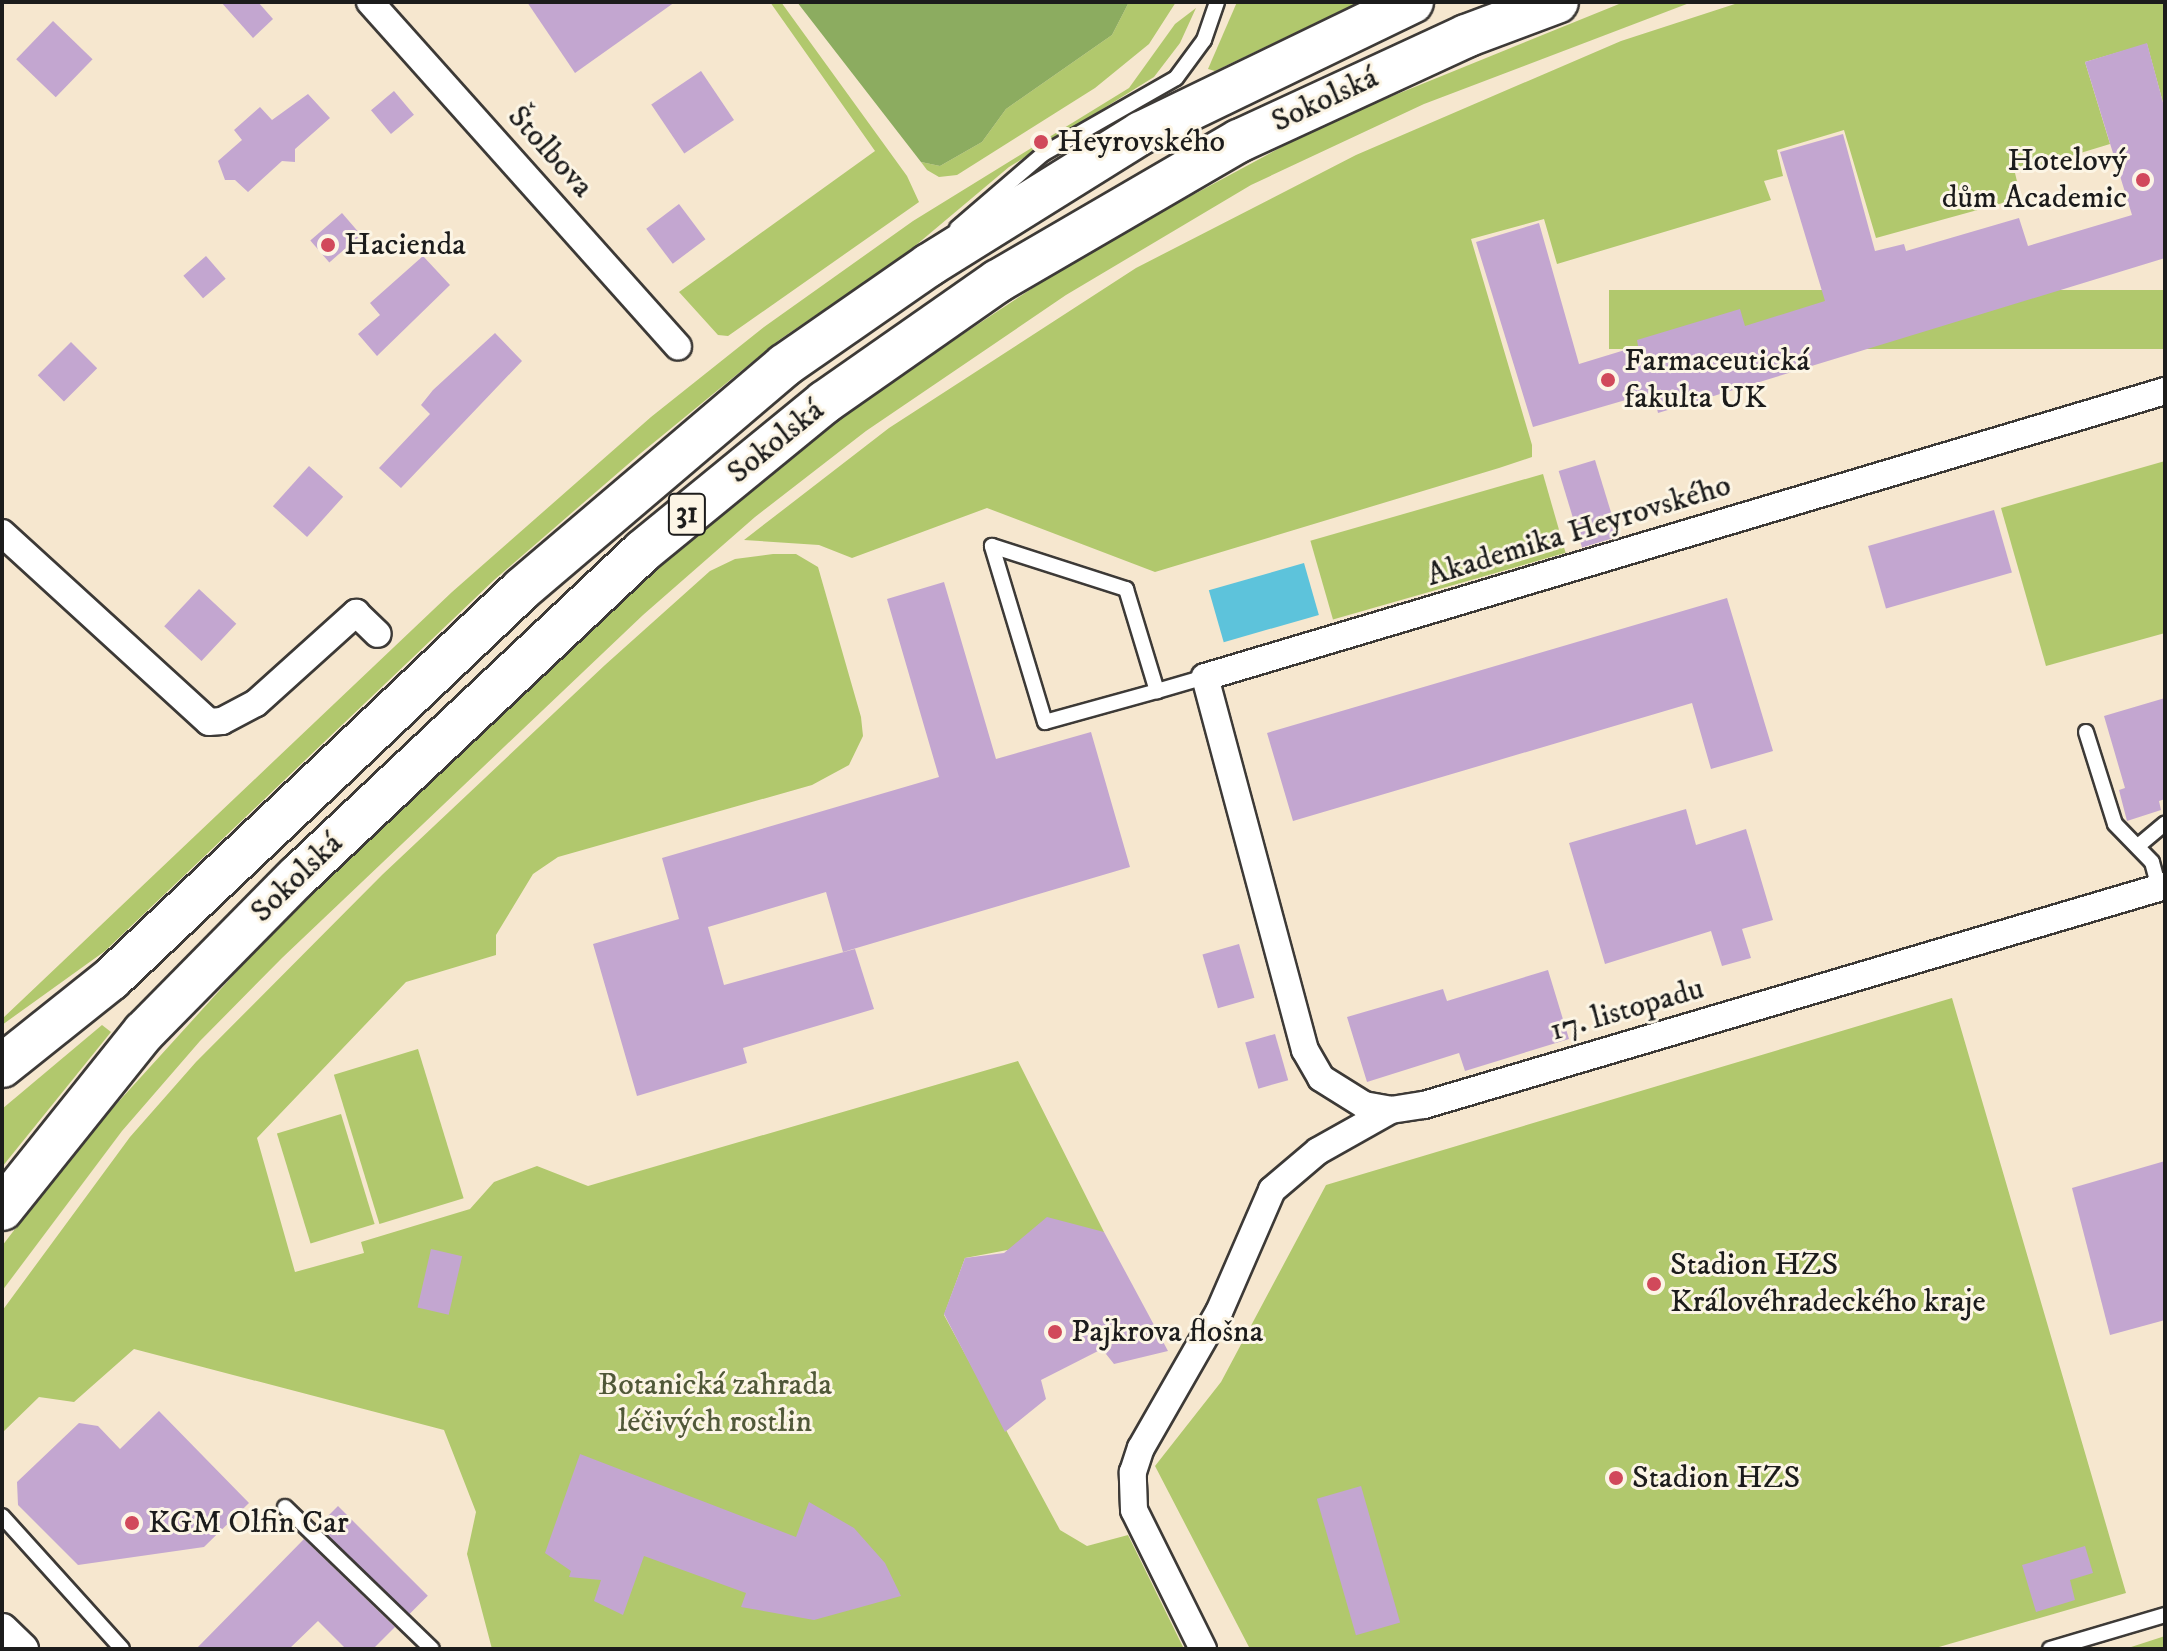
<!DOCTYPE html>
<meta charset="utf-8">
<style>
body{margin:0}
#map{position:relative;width:2167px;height:1651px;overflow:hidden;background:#f6e7cf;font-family:"IM FELL DW Pica",serif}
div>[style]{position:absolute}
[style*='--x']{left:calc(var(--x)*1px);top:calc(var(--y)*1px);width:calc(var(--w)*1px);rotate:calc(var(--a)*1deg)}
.green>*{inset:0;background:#b1c86d;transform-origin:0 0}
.forest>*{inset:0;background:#8cac60}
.water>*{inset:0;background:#5dc3db;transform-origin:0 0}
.building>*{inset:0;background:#c3a6d0;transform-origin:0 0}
.roads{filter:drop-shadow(2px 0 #3d3a37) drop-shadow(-2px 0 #3d3a37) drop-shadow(0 2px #3d3a37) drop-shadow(0 -2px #3d3a37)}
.service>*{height:14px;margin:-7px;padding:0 7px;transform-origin:7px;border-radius:7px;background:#fff}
.minor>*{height:26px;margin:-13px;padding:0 13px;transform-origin:13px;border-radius:13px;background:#fff}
.tertiary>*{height:32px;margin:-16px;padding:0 16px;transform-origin:16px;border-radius:16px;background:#fff}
.primary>*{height:42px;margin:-21px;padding:0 21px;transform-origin:21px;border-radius:21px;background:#fff}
.dots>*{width:22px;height:22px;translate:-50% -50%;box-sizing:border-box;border:4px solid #fcf5e5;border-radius:50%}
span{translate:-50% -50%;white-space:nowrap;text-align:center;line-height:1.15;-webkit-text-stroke:6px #fcf5e5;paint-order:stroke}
.shield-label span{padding:2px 6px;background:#fcf5e5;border:2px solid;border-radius:6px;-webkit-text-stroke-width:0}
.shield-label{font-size:30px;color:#1c1c1c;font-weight:700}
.street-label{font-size:32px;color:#1c1c1c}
.poi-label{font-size:32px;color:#1c1c1c}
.left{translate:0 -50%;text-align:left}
.right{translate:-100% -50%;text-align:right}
.park-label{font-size:32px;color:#505838}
.frame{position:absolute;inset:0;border:4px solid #1c1c1c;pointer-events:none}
</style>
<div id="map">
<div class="green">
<div style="clip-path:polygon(770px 2px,781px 2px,907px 176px,919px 202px,728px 336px,718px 335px,679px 292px,875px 151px)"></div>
<div style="clip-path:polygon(1129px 2px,1176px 2px,1149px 44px,1095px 88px,957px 175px,939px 177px,927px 170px,921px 162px,940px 166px,982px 142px,1006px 109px,1112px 35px)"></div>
<div style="clip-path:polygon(1237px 2px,1359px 2px,1215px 71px,1208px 69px)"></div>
<div style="clip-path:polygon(1692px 2px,1424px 104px,1251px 185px,1066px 295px,866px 431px,755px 517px,643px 615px,282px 958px,200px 1041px,122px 1131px,2px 1291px,2px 1246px,81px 1143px,269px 936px,578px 640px,716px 517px,874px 393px,1087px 252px,1326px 123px,1619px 4px)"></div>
<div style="clip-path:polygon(1741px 2px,2165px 2px,2165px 110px,2147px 44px,2085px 62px,2110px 144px,2015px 173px,2021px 198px,1876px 238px,1844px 130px,1777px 150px,1783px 176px,1764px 181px,1771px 200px,1557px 264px,1544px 219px,1471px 239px,1532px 445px,1532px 457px,1499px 468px,1155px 572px,987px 508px,852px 558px,819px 545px,744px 540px,889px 428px,1136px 268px,1356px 155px,1621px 41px)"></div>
<div style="clip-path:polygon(1196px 8px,1180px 43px,1154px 77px,1009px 167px,903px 256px,779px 340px,641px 453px,494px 580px,105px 951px,2px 1025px,2px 1019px,452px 592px,651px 417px,764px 327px,913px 221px,1129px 88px,1175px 24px)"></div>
<div style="left:2165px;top:290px;width:59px;height:556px;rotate:90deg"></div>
<div style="clip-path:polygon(2165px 461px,2165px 633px,2046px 666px,2001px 508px)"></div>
<div style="left:1543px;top:474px;width:82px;height:242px;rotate:74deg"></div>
<div style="clip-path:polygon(773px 554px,796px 554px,818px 567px,861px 717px,863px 736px,849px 765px,812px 785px,558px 857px,533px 874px,496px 935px,496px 955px,406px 982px,257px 1138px,295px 1272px,364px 1253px,361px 1242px,470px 1209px,494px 1182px,537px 1166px,588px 1186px,1018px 1061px,1104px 1232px,965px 1258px,944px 1315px,1060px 1530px,1087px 1546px,1128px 1535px,1184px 1649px,492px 1649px,467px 1554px,476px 1512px,444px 1430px,134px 1349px,74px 1402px,39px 1397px,2px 1433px,2px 1311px,130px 1137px,196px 1062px,382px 875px,605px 665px,710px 571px,735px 559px)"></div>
<div style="clip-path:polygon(1952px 998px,2126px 1593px,1932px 1649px,1250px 1649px,1155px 1466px,1221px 1382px,1326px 1185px)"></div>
<div style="clip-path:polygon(102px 1025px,111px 1032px,2px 1167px,2px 1109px)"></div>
<div style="left:418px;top:1049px;width:156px;height:88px;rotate:73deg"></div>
<div style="left:341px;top:1114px;width:115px;height:67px;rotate:73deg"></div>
<div style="clip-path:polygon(2165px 1636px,2165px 1649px,2125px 1649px)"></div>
</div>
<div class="forest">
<div style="clip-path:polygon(797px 2px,1129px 2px,1112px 35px,1006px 109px,982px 142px,940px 166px,921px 162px)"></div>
</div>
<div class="water">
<div style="left:1304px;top:563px;width:54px;height:99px;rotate:74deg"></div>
</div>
<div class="building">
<div style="clip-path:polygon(221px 2px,258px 2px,273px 19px,253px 38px)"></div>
<div style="clip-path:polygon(527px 2px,675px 2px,575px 73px)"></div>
<div style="left:53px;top:21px;width:55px;height:53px;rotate:44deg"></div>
<div style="clip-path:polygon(2147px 43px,2165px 110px,2165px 258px,1658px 413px,1653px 392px,1533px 427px,1476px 242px,1539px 223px,1579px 364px,1638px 346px,1637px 340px,1740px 309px,1745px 326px,1825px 301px,1780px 152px,1843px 134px,1875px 251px,1904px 244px,1906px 251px,2019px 218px,2028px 246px,2132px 215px,2085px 62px)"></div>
<div style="left:701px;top:71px;width:59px;height:60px;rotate:56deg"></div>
<div style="left:394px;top:91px;width:31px;height:30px;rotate:50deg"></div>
<div style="clip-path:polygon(308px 94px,330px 118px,295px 149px,295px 162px,282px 161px,248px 192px,235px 180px,225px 180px,218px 161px,242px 140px,234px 130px,260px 107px,272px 120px)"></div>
<div style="left:679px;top:204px;width:44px;height:41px;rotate:53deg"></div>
<div style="left:342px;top:213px;width:29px;height:42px;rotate:49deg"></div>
<div style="left:206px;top:256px;width:30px;height:30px;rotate:49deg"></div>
<div style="clip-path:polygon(423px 256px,450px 285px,377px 356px,358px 334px,380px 315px,370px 303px)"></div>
<div style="clip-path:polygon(495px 333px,522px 361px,401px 488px,379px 468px,430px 414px,421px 405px,433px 390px)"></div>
<div style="left:71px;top:342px;width:37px;height:47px;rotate:45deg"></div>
<div style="left:1595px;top:460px;width:80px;height:38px;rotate:73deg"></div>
<div style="left:309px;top:466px;width:46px;height:54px;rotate:42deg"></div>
<div style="left:1994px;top:510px;width:65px;height:131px;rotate:74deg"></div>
<div style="clip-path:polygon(944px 582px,996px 759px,1091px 732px,1130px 867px,843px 952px,826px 892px,708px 927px,724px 985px,855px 949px,874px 1009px,743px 1048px,747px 1063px,637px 1096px,593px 944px,679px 919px,662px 858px,939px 777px,887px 599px)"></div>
<div style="left:199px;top:589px;width:51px;height:51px;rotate:43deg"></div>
<div style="clip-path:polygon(1727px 598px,1773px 751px,1711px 769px,1692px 703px,1293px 821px,1267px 733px)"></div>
<div style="clip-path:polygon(2165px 698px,2165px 799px,2159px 801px,2161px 810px,2127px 821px,2119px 790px,2125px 788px,2104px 716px)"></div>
<div style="clip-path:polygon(1686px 809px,1696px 845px,1746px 829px,1773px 920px,1742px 929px,1751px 958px,1722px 966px,1711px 931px,1605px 964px,1569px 843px)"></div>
<div style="left:1239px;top:944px;width:56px;height:38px;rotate:74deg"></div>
<div style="clip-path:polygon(1548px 970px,1569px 1039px,1465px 1071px,1459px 1053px,1367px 1082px,1347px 1017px,1443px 989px,1447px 1001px)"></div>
<div style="left:1275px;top:1034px;width:48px;height:31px;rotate:74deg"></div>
<div style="clip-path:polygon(2165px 1161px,2165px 1320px,2110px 1335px,2072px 1188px)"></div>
<div style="clip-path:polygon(1047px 1217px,1104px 1232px,1168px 1351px,1114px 1364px,1102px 1349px,1041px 1380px,1046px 1399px,1005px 1432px,944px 1314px,965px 1258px,1004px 1253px)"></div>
<div style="left:431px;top:1249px;width:32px;height:60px;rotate:13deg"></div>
<div style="clip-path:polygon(159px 1411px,249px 1503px,204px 1547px,78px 1565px,18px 1505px,17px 1482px,79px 1423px,98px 1426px,120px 1449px)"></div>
<div style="clip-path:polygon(580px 1454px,796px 1537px,809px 1502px,854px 1528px,885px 1563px,901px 1596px,814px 1620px,741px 1607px,746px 1593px,644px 1556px,623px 1615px,594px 1601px,601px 1580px,569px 1577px,571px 1571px,545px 1553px)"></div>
<div style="left:1361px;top:1486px;width:142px;height:46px;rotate:74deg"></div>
<div style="left:338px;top:1506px;width:127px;height:28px;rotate:45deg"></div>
<div style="clip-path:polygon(304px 1539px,395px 1627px,373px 1649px,346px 1649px,318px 1621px,289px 1649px,196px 1649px)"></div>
<div style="clip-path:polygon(2085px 1546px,2093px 1573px,2070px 1580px,2075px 1600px,2036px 1612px,2022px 1565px)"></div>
</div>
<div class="roads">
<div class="service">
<div style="--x:957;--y:228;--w:113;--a:-40.7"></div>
<div style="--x:1043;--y:154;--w:153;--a:-29.7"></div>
<div style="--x:1176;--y:78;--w:47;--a:-53.6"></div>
<div style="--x:1204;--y:40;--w:40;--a:-71.1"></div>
<div style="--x:1157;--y:691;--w:116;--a:164.5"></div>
<div style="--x:1045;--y:722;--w:184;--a:-106.8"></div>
<div style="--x:992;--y:546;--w:141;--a:17.8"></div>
<div style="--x:1126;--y:589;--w:107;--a:73.1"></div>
<div style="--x:1157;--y:691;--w:50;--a:-16.3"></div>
<div style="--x:2086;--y:732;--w:96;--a:72.5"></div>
<div style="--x:2115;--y:824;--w:53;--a:45.8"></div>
<div style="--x:2152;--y:862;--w:27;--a:75"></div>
<div style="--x:2138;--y:846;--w:35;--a:-40"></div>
<div style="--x:285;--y:1507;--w:204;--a:44"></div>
<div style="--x:2;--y:1516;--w:179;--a:47.9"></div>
<div style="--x:2050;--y:1649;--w:120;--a:-16.5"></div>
</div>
<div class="minor">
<div style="--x:370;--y:2;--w:462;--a:48.2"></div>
<div style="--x:2165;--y:391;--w:1002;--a:163.41"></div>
<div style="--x:1205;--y:677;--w:386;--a:75"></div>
<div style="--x:1305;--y:1050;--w:32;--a:60"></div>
<div style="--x:1321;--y:1078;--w:51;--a:32.1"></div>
<div style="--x:1364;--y:1105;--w:27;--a:10"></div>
<div style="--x:1391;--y:1110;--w:33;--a:-9"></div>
<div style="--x:1424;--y:1105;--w:773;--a:-16.46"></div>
<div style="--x:2;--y:533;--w:280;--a:42.4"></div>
<div style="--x:209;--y:722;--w:13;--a:-4"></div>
<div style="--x:222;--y:721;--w:38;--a:-28"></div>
<div style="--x:256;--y:703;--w:135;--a:-42"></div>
<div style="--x:356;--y:613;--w:30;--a:44"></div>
<div style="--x:1203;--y:1649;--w:155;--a:-116.4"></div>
<div style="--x:1134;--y:1510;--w:38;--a:-92"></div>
<div style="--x:1133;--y:1472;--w:25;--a:-72"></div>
<div style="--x:1141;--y:1448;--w:157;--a:-60.2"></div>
<div style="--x:1219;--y:1312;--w:133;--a:-66.5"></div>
<div style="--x:1272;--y:1190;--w:60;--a:-40.3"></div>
<div style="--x:1318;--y:1151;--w:84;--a:-29.3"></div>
</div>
<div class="tertiary">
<div style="--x:2;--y:1630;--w:28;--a:44"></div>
</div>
<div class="primary">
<div style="--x:2;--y:1066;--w:139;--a:-38.6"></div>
<div style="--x:111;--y:979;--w:567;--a:-43.5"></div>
<div style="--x:522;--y:589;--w:345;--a:-40.4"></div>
<div style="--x:785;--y:365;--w:175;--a:-34.8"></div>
<div style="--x:929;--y:265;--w:250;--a:-31.9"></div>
<div style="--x:1141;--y:133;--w:301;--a:-25.8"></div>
<div style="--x:2;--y:1209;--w:227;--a:-51.3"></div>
<div style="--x:144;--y:1032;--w:218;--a:-45.4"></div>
<div style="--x:297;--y:877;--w:475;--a:-43.3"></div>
<div style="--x:643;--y:551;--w:235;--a:-39.3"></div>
<div style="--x:825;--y:402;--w:211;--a:-35"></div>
<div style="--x:998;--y:281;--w:279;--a:-30.2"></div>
<div style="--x:1239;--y:141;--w:250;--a:-24.8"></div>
<div style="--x:1466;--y:36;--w:97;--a:-20.5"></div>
</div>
</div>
<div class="dots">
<div style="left:1041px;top:142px;background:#d1495b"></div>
<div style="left:2143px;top:180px;background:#d1495b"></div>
<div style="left:328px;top:245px;background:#d1495b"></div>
<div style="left:1608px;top:380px;background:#d1495b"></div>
<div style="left:1654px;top:1284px;background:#d1495b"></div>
<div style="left:1055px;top:1332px;background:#d1495b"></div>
<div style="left:1616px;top:1478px;background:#d1495b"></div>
<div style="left:132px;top:1523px;background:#d1495b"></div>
</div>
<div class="shield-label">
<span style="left:687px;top:514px">31</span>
</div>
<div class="street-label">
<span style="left:1325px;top:100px;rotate:-25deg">Sokolská</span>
<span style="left:550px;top:152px;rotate:48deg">Štolbova</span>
<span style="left:776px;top:442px;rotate:-39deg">Sokolská</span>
<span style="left:1579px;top:531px;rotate:-17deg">Akademika Heyrovského</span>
<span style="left:297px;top:878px;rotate:-44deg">Sokolská</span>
<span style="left:1627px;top:1010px;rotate:-16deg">17. listopadu</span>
</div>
<div class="poi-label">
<span class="left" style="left:1057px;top:142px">Heyrovského</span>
<span class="right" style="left:2127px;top:180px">Hotelový<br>dům Academic</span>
<span class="left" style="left:344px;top:245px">Hacienda</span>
<span class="left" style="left:1624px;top:380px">Farmaceutická<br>fakulta UK</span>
<span class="left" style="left:1670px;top:1284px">Stadion HZS<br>Královéhradeckého kraje</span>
<span class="left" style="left:1071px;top:1332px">Pajkrova flošna</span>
<span class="left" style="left:1632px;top:1478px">Stadion HZS</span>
<span class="left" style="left:148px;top:1523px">KGM Olfin Car</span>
</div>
<div class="park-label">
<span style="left:715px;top:1404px">Botanická zahrada<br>léčivých rostlin</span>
</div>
<div class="frame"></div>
</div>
